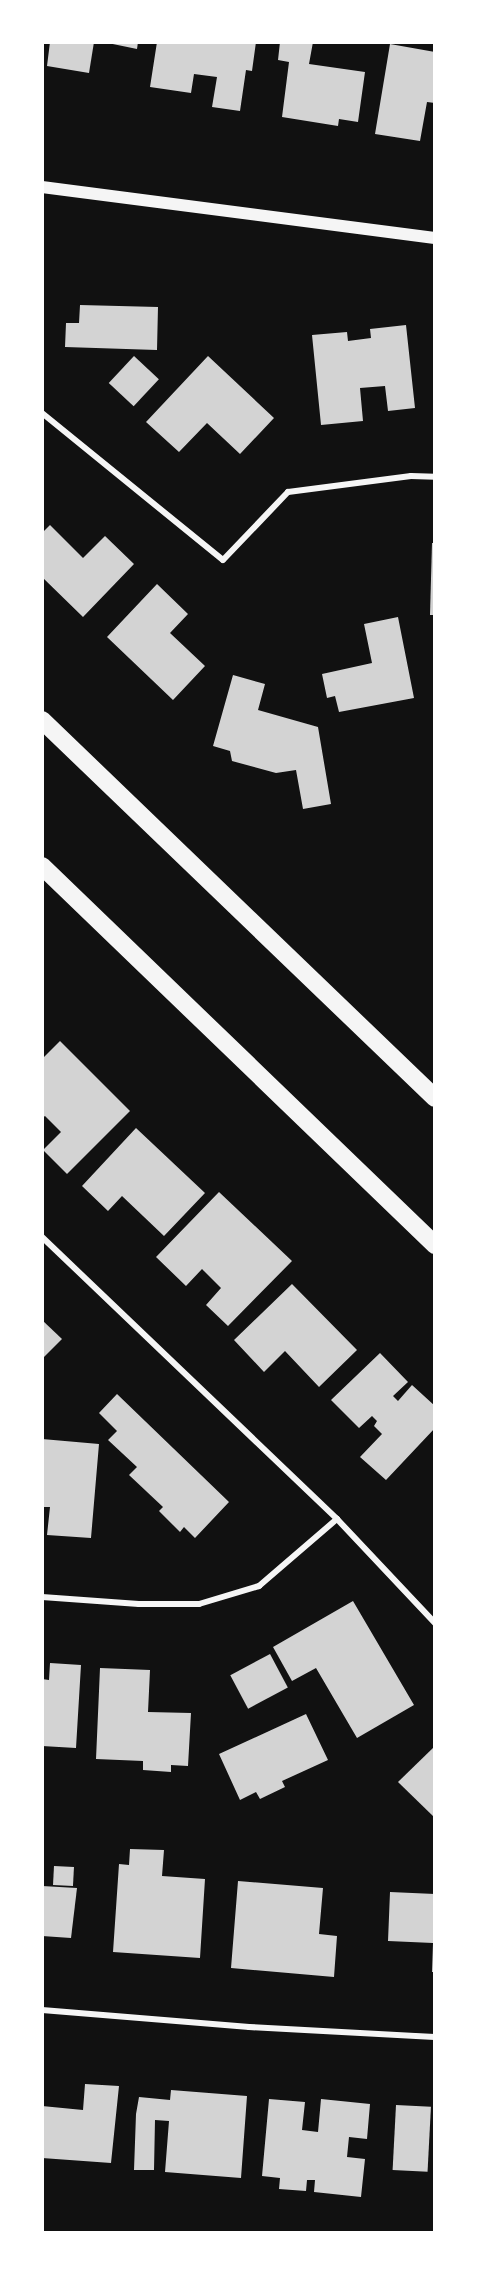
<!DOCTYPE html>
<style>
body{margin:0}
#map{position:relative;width:477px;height:2275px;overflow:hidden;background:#111;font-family:"Source Serif 4",serif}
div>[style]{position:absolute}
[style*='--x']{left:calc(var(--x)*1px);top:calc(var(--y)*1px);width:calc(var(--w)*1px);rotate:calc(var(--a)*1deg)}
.building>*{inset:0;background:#d3d3d3;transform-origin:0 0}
.minor>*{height:6px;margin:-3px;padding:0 3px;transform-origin:3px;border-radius:3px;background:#f5f5f5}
.secondary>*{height:12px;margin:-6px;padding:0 6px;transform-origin:6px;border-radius:6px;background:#f5f5f5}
.motorway>*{height:18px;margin:-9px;padding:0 9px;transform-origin:9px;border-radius:9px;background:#f5f5f5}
span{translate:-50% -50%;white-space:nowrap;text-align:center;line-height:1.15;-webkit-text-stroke:6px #fff;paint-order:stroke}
.frame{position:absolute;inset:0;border:44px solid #fff;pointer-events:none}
</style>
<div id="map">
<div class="building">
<div style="clip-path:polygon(50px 42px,94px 42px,89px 73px,47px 66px)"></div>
<div style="clip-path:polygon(103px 42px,138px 42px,137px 49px)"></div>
<div style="clip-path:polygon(157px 42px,256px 42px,252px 71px,246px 70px,240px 111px,212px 107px,217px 77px,194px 74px,191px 93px,150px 87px)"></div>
<div style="clip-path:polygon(280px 42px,313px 42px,309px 64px,365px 72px,358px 122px,339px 119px,338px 126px,282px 117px,289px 62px,278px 60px)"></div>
<div style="clip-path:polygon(390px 44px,435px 52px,435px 103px,427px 102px,420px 141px,375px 134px)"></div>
<div style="clip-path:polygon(80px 305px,158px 307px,157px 350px,65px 347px,66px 323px,79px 323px)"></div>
<div style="clip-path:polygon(406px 325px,415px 408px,388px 411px,385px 386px,360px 388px,363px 421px,321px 425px,312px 335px,347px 332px,348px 341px,371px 338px,370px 329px)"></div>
<div style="left:134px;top:356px;width:34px;height:37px;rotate:43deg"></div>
<div style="clip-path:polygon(208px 356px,274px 418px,240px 454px,207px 423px,179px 452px,146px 422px)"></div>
<div style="clip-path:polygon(50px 525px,83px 558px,105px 536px,134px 564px,83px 617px,42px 577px,42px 533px)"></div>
<div style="clip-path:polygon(432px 543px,435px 543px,435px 615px,430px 615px)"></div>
<div style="clip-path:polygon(157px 584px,188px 614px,170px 633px,205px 666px,173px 700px,107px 637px)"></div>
<div style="clip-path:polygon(398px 617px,414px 698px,339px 712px,335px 696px,327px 698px,322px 674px,372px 663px,364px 624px)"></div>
<div style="clip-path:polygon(233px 675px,265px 684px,258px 710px,318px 727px,331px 804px,303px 809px,296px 770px,276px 773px,232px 761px,230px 751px,213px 746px)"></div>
<div style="clip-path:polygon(60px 1041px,130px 1111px,67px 1174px,43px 1150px,61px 1132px,45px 1116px,42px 1118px,42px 1059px)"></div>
<div style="clip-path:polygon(136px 1128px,205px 1193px,164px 1236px,122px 1196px,108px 1211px,82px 1186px)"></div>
<div style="clip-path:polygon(219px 1192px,292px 1261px,228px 1326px,206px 1305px,221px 1288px,202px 1269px,186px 1286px,156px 1257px)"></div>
<div style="clip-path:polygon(292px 1284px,357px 1350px,319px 1387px,285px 1351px,264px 1372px,234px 1340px)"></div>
<div style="clip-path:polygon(42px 1320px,62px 1339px,42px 1359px)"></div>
<div style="clip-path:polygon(380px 1353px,408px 1382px,393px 1396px,398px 1401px,412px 1385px,435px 1406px,435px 1428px,386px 1480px,360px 1457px,382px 1434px,374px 1426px,377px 1421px,372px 1416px,359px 1428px,331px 1400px)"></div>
<div style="clip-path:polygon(117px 1394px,229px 1502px,195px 1538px,184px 1527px,180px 1532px,159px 1511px,163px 1507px,129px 1475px,137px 1467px,108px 1440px,117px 1431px,99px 1413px)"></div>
<div style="clip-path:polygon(42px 1439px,99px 1444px,91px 1538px,47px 1535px,50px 1507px,42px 1507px)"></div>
<div style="clip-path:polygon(353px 1601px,414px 1705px,357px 1738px,316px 1668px,292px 1681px,273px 1647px)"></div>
<div style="left:270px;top:1654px;width:38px;height:45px;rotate:62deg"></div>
<div style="clip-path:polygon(50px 1663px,81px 1665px,76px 1748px,42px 1746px,42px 1679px,49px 1680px)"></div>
<div style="clip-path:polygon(100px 1668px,150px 1670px,148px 1712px,191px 1713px,188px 1766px,171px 1765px,171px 1772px,143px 1770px,143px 1761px,96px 1759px)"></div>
<div style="clip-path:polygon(306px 1714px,328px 1760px,282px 1781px,285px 1787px,260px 1799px,256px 1792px,240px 1800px,219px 1754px)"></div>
<div style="clip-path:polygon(435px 1746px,435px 1818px,398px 1782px)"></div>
<div style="clip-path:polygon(130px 1849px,164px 1850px,162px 1876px,205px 1879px,200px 1958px,113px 1952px,119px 1864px,129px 1865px)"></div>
<div style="left:54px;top:1866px;width:20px;height:19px;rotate:3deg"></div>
<div style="clip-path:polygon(238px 1881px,323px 1888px,319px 1934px,337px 1936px,334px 1977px,231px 1968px)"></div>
<div style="clip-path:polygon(42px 1886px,77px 1888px,71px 1938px,42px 1936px)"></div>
<div style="clip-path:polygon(390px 1892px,435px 1894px,435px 1972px,432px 1972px,433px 1943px,388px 1941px)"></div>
<div style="clip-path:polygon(85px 2084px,119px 2086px,111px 2163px,42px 2158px,42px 2106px,83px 2110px)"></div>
<div style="clip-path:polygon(171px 2090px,247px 2096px,241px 2178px,165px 2172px,169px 2121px,155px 2120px,154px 2170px,134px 2170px,136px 2114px,139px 2097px,170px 2100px)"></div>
<div style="clip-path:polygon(269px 2099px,305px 2102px,302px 2130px,318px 2132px,321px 2099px,370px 2104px,367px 2139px,349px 2137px,347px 2157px,365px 2159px,361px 2197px,314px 2192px,315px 2180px,307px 2180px,306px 2191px,279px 2189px,280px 2178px,262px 2176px)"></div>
<div style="left:396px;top:2105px;width:35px;height:65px;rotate:3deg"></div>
</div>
<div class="minor">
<div style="--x:42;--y:413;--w:233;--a:39.1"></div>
<div style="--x:223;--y:560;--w:94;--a:-46.3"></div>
<div style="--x:288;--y:492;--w:124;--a:-7.4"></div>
<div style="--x:411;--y:476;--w:24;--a:2"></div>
<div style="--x:42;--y:1237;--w:408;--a:43.7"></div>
<div style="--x:337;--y:1519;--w:143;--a:46.7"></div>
<div style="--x:42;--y:1597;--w:97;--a:4.1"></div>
<div style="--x:139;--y:1604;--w:60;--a:0"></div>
<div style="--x:199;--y:1604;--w:63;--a:-16.7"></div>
<div style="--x:259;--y:1586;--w:103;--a:-40.7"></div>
<div style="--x:42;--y:2010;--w:208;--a:4.7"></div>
<div style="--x:249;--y:2027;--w:186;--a:3.1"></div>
</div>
<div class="secondary">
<div style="--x:42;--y:187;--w:396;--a:7.4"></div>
</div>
<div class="motorway">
<div style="--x:42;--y:720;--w:545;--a:43.89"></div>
<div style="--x:42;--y:866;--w:546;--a:43.96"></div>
</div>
<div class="frame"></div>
</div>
